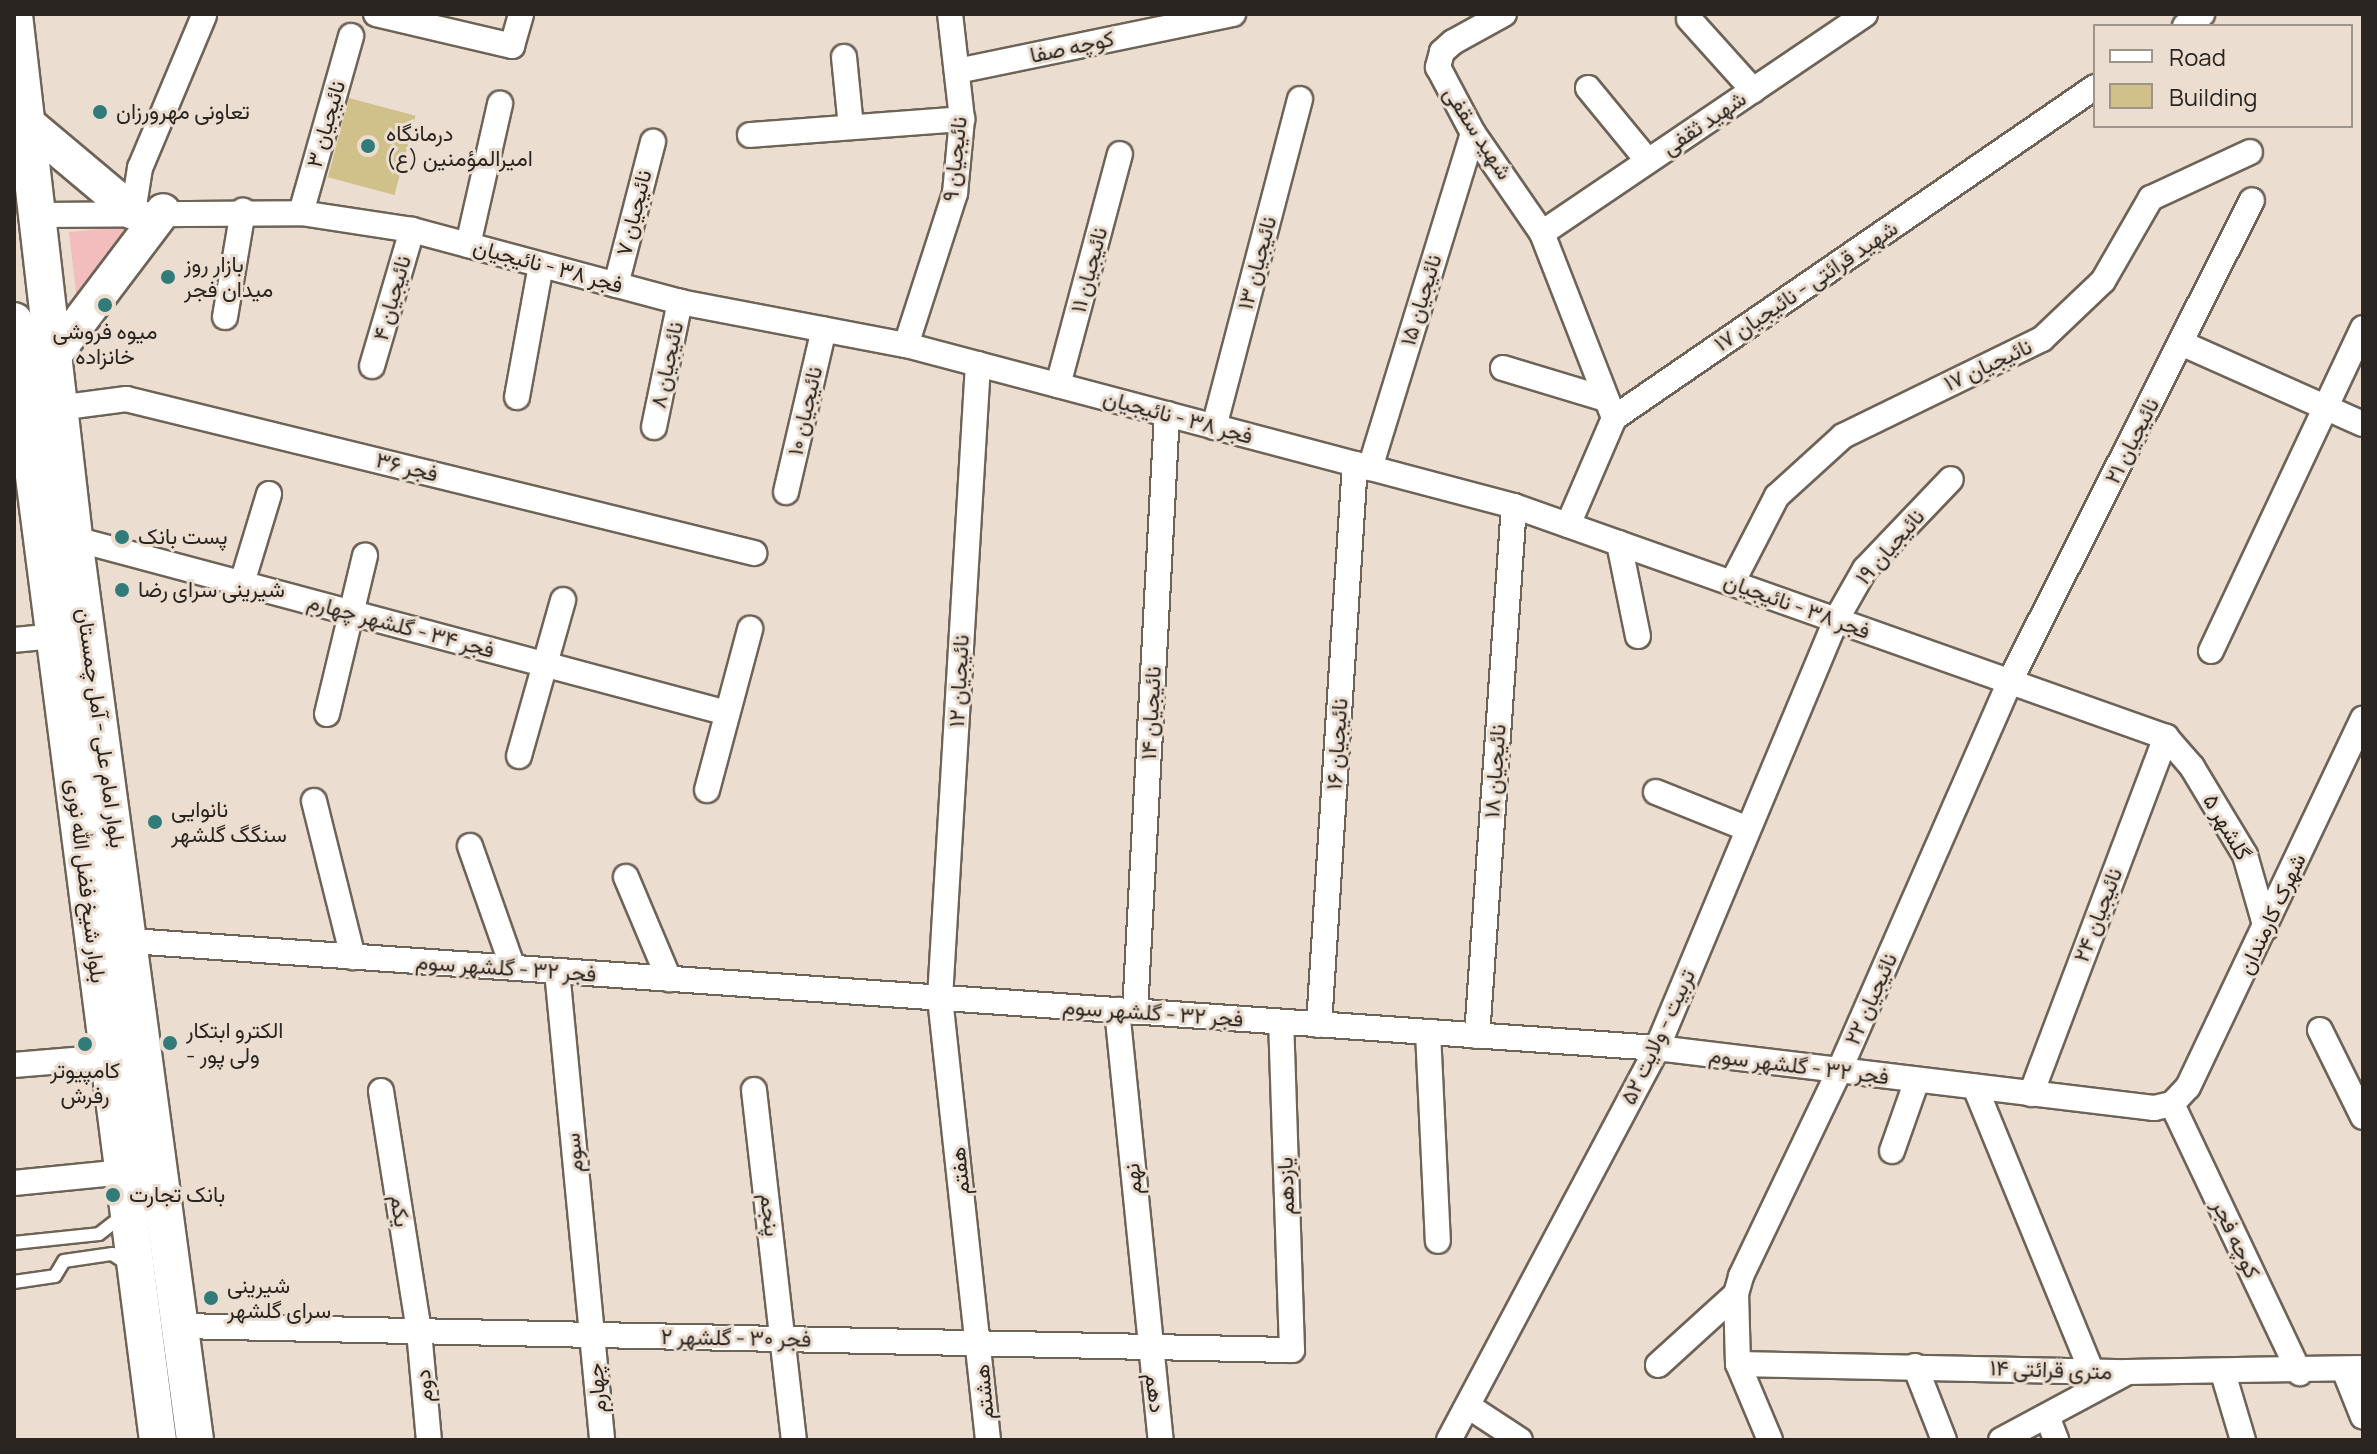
<!DOCTYPE html>
<meta charset="utf-8">
<style>
body{margin:0}
#map{position:relative;width:2377px;height:1454px;overflow:hidden;background:#ebded0;font-family:Manrope,Vazirmatn,sans-serif}
div>[style]{position:absolute}
[style*='--x']{left:calc(var(--x)*1px);top:calc(var(--y)*1px);width:calc(var(--w)*1px);rotate:calc(var(--a)*1deg)}
.green>*{inset:0;background:#f2bdbc}
.building>*{inset:0;background:#d0c18b;transform-origin:0 0}
.roads{filter:drop-shadow(2px 0 #6e6357) drop-shadow(-2px 0 #6e6357) drop-shadow(0 2px #6e6357) drop-shadow(0 -2px #6e6357)}
.service>*{height:12px;margin:-6px;padding:0 6px;transform-origin:6px;border-radius:6px;background:#fff}
.minor>*{height:24px;margin:-12px;padding:0 12px;transform-origin:12px;border-radius:12px;background:#fff}
.secondary>*{height:34px;margin:-17px;padding:0 17px;transform-origin:17px;border-radius:17px;background:#fff}
.primary>*{height:36px;margin:-18px;padding:0 18px;transform-origin:18px;border-radius:18px;background:#fff}
.dots>*{width:22px;height:22px;translate:-50% -50%;box-sizing:border-box;border:4px solid #ebded0;border-radius:50%}
span{translate:-50% -50%;white-space:nowrap;text-align:center;line-height:1.15;-webkit-text-stroke:6px #ebded0;paint-order:stroke}
.street-label{font-size:22px;color:#2a2520}
.poi-label{font-size:22px;color:#2a2520}
.left{translate:0 -50%;text-align:left}
.frame{position:absolute;inset:0;border:16px solid #2a2520;pointer-events:none}
.legend{position:absolute;left:2093px;top:24px;width:260px;height:104px;box-sizing:border-box;background:#ebded0;border:2px solid #9e948a;margin:0;padding:10px 14px;list-style:none;font-size:24px;color:#2a2520}
.legend li{display:flex;align-items:center;gap:16px;height:40px}
.legend b{width:40px;border:2px solid #9e948a}
</style>
<div id="map">
<div class="green">
<div style="clip-path:polygon(141px 225px,78px 309px,69px 232px)"></div>
</div>
<div class="building">
<div style="left:349px;top:98px;width:69px;height:82px;rotate:15deg"></div>
</div>
<div class="roads">
<div class="service">
<div style="--x:14;--y:1243;--w:85;--a:-6"></div>
<div style="--x:99;--y:1234;--w:31;--a:-38"></div>
<div style="--x:14;--y:1282;--w:41;--a:-8.3"></div>
<div style="--x:55;--y:1276;--w:17;--a:-59"></div>
<div style="--x:64;--y:1261;--w:49;--a:-8.3"></div>
<div style="--x:112;--y:1254;--w:17;--a:33"></div>
</div>
<div class="minor">
<div style="--x:376;--y:14;--w:140;--a:13.2"></div>
<div style="--x:512;--y:46;--w:33;--a:-74"></div>
<div style="--x:1504;--y:14;--w:58;--a:151.2"></div>
<div style="--x:1453;--y:42;--w:15;--a:138"></div>
<div style="--x:1442;--y:52;--w:16;--a:105"></div>
<div style="--x:1438;--y:67;--w:75;--a:62.1"></div>
<div style="--x:1473;--y:133;--w:121;--a:55.4"></div>
<div style="--x:1542;--y:233;--w:199;--a:68.7"></div>
<div style="--x:1689;--y:19;--w:96;--a:48"></div>
<div style="--x:2185;--y:26;--w:21;--a:-35"></div>
<div style="--x:844;--y:57;--w:70;--a:84.3"></div>
<div style="--x:957;--y:71;--w:282;--a:-11.7"></div>
<div style="--x:1588;--y:88;--w:94;--a:50.6"></div>
<div style="--x:750;--y:135;--w:213;--a:-4.3"></div>
<div style="--x:133;--y:212;--w:45;--a:-81"></div>
<div style="--x:140;--y:168;--w:165;--a:-67.2"></div>
<div style="--x:301;--y:213;--w:184;--a:-74.2"></div>
<div style="--x:38;--y:215;--w:263;--a:-0.4"></div>
<div style="--x:301;--y:213;--w:112;--a:8.7"></div>
<div style="--x:412;--y:230;--w:278;--a:15"></div>
<div style="--x:680;--y:302;--w:230;--a:10.8"></div>
<div style="--x:906;--y:345;--w:629;--a:14.83"></div>
<div style="--x:1514;--y:506;--w:692;--a:19.51"></div>
<div style="--x:2166;--y:737;--w:40;--a:49"></div>
<div style="--x:2192;--y:767;--w:103;--a:58.9"></div>
<div style="--x:2245;--y:855;--w:76;--a:74"></div>
<div style="--x:1542;--y:233;--w:390;--a:-34.1"></div>
<div style="--x:468;--y:245;--w:145;--a:-77.2"></div>
<div style="--x:616;--y:285;--w:148;--a:-75.5"></div>
<div style="--x:225;--y:317;--w:108;--a:-80.4"></div>
<div style="--x:2181;--y:343;--w:199;--a:24"></div>
<div style="--x:906;--y:345;--w:160;--a:-72.1"></div>
<div style="--x:955;--y:193;--w:74;--a:-84.6"></div>
<div style="--x:962;--y:119;--w:106;--a:-96.5"></div>
<div style="--x:978;--y:364;--w:635;--a:93.43"></div>
<div style="--x:940;--y:998;--w:445;--a:83.8"></div>
<div style="--x:372;--y:366;--w:142;--a:-73.6"></div>
<div style="--x:1503;--y:368;--w:108;--a:16.8"></div>
<div style="--x:1058;--y:385;--w:239;--a:-75"></div>
<div style="--x:517;--y:397;--w:134;--a:-79.7"></div>
<div style="--x:58;--y:408;--w:69;--a:-7.5"></div>
<div style="--x:126;--y:399;--w:647;--a:13.78"></div>
<div style="--x:654;--y:427;--w:128;--a:-78.3"></div>
<div style="--x:1214;--y:427;--w:339;--a:-75.3"></div>
<div style="--x:1370;--y:468;--w:350;--a:-72.9"></div>
<div style="--x:786;--y:492;--w:167;--a:-76.9"></div>
<div style="--x:1568;--y:525;--w:116;--a:-66.7"></div>
<div style="--x:1614;--y:418;--w:584;--a:-34.53"></div>
<div style="--x:75;--y:539;--w:675;--a:14.94"></div>
<div style="--x:1619;--y:543;--w:95;--a:78.5"></div>
<div style="--x:242;--y:583;--w:93;--a:-73.1"></div>
<div style="--x:1732;--y:583;--w:98;--a:-62.7"></div>
<div style="--x:1777;--y:496;--w:89;--a:-42.3"></div>
<div style="--x:1843;--y:436;--w:221;--a:-26"></div>
<div style="--x:2042;--y:339;--w:84;--a:-43.6"></div>
<div style="--x:2103;--y:281;--w:96;--a:-60"></div>
<div style="--x:2151;--y:198;--w:109;--a:-24.9"></div>
<div style="--x:14;--y:640;--w:41;--a:-5.6"></div>
<div style="--x:2211;--y:651;--w:357;--a:-64.8"></div>
<div style="--x:327;--y:714;--w:163;--a:-76.5"></div>
<div style="--x:519;--y:756;--w:162;--a:-74.2"></div>
<div style="--x:707;--y:790;--w:167;--a:-75"></div>
<div style="--x:1656;--y:792;--w:99;--a:21.9"></div>
<div style="--x:314;--y:801;--w:161;--a:76"></div>
<div style="--x:470;--y:846;--w:129;--a:70.6"></div>
<div style="--x:626;--y:877;--w:111;--a:67.1"></div>
<div style="--x:131;--y:941;--w:1530;--a:4.01"></div>
<div style="--x:1657;--y:1048;--w:501;--a:6.88"></div>
<div style="--x:2154;--y:1108;--w:18;--a:-13"></div>
<div style="--x:2172;--y:1104;--w:23;--a:-47"></div>
<div style="--x:2188;--y:1087;--w:408;--a:-64.6"></div>
<div style="--x:557;--y:971;--w:471;--a:84.5"></div>
<div style="--x:1117;--y:1010;--w:432;--a:84.2"></div>
<div style="--x:1135;--y:1012;--w:599;--a:-86.94"></div>
<div style="--x:1319;--y:1025;--w:562;--a:-86.33"></div>
<div style="--x:2320;--y:1030;--w:97;--a:63.7"></div>
<div style="--x:1428;--y:1032;--w:209;--a:87.3"></div>
<div style="--x:1477;--y:1036;--w:531;--a:-86.01"></div>
<div style="--x:14;--y:1065;--w:95;--a:-4.8"></div>
<div style="--x:1975;--y:1087;--w:306;--a:67.7"></div>
<div style="--x:754;--y:1090;--w:352;--a:83.5"></div>
<div style="--x:381;--y:1091;--w:243;--a:81"></div>
<div style="--x:419;--y:1331;--w:109;--a:84.8"></div>
<div style="--x:2031;--y:1094;--w:382;--a:-69.3"></div>
<div style="--x:2172;--y:1104;--w:298;--a:64.6"></div>
<div style="--x:1892;--y:1151;--w:75;--a:-70.6"></div>
<div style="--x:14;--y:1183;--w:111;--a:-5.7"></div>
<div style="--x:180;--y:1326;--w:1112;--a:1.24"></div>
<div style="--x:1292;--y:1350;--w:328;--a:-91.9"></div>
<div style="--x:1738;--y:1364;--w:389;--a:1.2"></div>
<div style="--x:2127;--y:1372;--w:236;--a:-1"></div>
<div style="--x:1658;--y:1365;--w:105;--a:-42.3"></div>
<div style="--x:1915;--y:1366;--w:79;--a:68.6"></div>
<div style="--x:2345;--y:1372;--w:48;--a:68.2"></div>
<div style="--x:2223;--y:1373;--w:70;--a:73.4"></div>
<div style="--x:1468;--y:1406;--w:62;--a:33.2"></div>
<div style="--x:2047;--y:1416;--w:26;--a:69"></div>
<div style="--x:1449;--y:1440;--w:444;--a:-62"></div>
<div style="--x:1657;--y:1048;--w:464;--a:-67.3"></div>
<div style="--x:1836;--y:620;--w:59;--a:-60.4"></div>
<div style="--x:1865;--y:569;--w:124;--a:-46.3"></div>
<div style="--x:1770;--y:1440;--w:82;--a:-112.8"></div>
<div style="--x:1738;--y:1364;--w:70;--a:-91.6"></div>
<div style="--x:1736;--y:1294;--w:19;--a:-74"></div>
<div style="--x:1741;--y:1276;--w:227;--a:-64.4"></div>
<div style="--x:1839;--y:1071;--w:426;--a:-66.3"></div>
<div style="--x:2010;--y:681;--w:538;--a:-63.29"></div>
<div style="--x:2001;--y:1440;--w:142;--a:-28.2"></div>
</div>
<div class="secondary">
<div style="--x:27;--y:123;--w:138;--a:40"></div>
<div style="--x:52;--y:358;--w:184;--a:-52.9"></div>
</div>
<div class="primary">
<div style="--x:14;--y:15;--w:543;--a:83.44"></div>
<div style="--x:76;--y:554;--w:894;--a:82.35"></div>
<div style="--x:14;--y:321;--w:1128;--a:82.67"></div>
</div>
</div>
<div class="dots">
<div style="left:100px;top:112px;background:#317b7a"></div>
<div style="left:368px;top:146px;background:#317b7a"></div>
<div style="left:168px;top:277px;background:#317b7a"></div>
<div style="left:105px;top:305px;background:#317b7a"></div>
<div style="left:122px;top:537px;background:#317b7a"></div>
<div style="left:122px;top:590px;background:#317b7a"></div>
<div style="left:155px;top:822px;background:#317b7a"></div>
<div style="left:170px;top:1043px;background:#317b7a"></div>
<div style="left:85px;top:1044px;background:#317b7a"></div>
<div style="left:113px;top:1195px;background:#317b7a"></div>
<div style="left:211px;top:1298px;background:#317b7a"></div>
</div>
<div class="street-label">
<span style="left:1072px;top:47px;rotate:-12deg">کوچه صفا</span>
<span style="left:1704px;top:123px;rotate:-34deg">شهید ثقفی</span>
<span style="left:326px;top:124px;rotate:-74deg">نائیجیان ۳</span>
<span style="left:1478px;top:133px;rotate:57deg">شهید سقفی</span>
<span style="left:955px;top:159px;rotate:-84deg">نائیجیان ۹</span>
<span style="left:634px;top:213px;rotate:-76deg">نائیجیان ۷</span>
<span style="left:1257px;top:263px;rotate:-75deg">نائیجیان ۱۳</span>
<span style="left:548px;top:266px;rotate:15deg">فجر ۳۸ - نائیجیان</span>
<span style="left:1089px;top:270px;rotate:-75deg">نائیجیان ۱۱</span>
<span style="left:1806px;top:286px;rotate:-34deg">شهید قرائتی - نائیجیان ۱۷</span>
<span style="left:392px;top:298px;rotate:-74deg">نائیجیان ۴</span>
<span style="left:1421px;top:300px;rotate:-73deg">نائیجیان ۱۵</span>
<span style="left:667px;top:365px;rotate:-78deg">نائیجیان ۸</span>
<span style="left:1988px;top:365px;rotate:-25deg">نائیجیان ۱۷</span>
<span style="left:805px;top:411px;rotate:-77deg">نائیجیان ۱۰</span>
<span style="left:1178px;top:417px;rotate:15deg">فجر ۳۸ - نائیجیان</span>
<span style="left:2132px;top:441px;rotate:-63deg">نائیجیان ۲۱</span>
<span style="left:407px;top:467px;rotate:14deg">فجر ۳۶</span>
<span style="left:1890px;top:547px;rotate:-49deg">نائیجیان ۱۹</span>
<span style="left:1797px;top:606px;rotate:20deg">فجر ۳۸ - نائیجیان</span>
<span style="left:401px;top:626px;rotate:15deg">فجر ۳۴ - گلشهر چهارم</span>
<span style="left:959px;top:681px;rotate:-87deg">نائیجیان ۱۲</span>
<span style="left:1151px;top:713px;rotate:-87deg">نائیجیان ۱۴</span>
<span style="left:101px;top:728px;rotate:82deg">بلوار امام علی - آمل چمستان</span>
<span style="left:1337px;top:744px;rotate:-86deg">نائیجیان ۱۶</span>
<span style="left:1495px;top:771px;rotate:-86deg">نائیجیان ۱۸</span>
<span style="left:2227px;top:827px;rotate:60deg">گلشهر ۵</span>
<span style="left:86px;top:881px;rotate:83deg">بلوار شیخ فضل الله نوری</span>
<span style="left:2272px;top:914px;rotate:-65deg">شهرک کارمندان</span>
<span style="left:2098px;top:915px;rotate:-69deg">نائیجیان ۲۴</span>
<span style="left:506px;top:968px;rotate:4deg">فجر ۳۲ - گلشهر سوم</span>
<span style="left:1871px;top:999px;rotate:-66deg">نائیجیان ۲۲</span>
<span style="left:1153px;top:1013px;rotate:4deg">فجر ۳۲ - گلشهر سوم</span>
<span style="left:1658px;top:1037px;rotate:-65deg">تربیت - ولایت ۵۲</span>
<span style="left:1799px;top:1066px;rotate:7deg">فجر ۳۲ - گلشهر سوم</span>
<span style="left:574px;top:1153px;rotate:-96deg">سوم</span>
<span style="left:960px;top:1171px;rotate:-96deg">هفتم</span>
<span style="left:1133px;top:1179px;rotate:-95deg">نهم</span>
<span style="left:1286px;top:1186px;rotate:-92deg">یازدهم</span>
<span style="left:400px;top:1211px;rotate:81deg">یکم</span>
<span style="left:770px;top:1215px;rotate:83deg">پنجم</span>
<span style="left:2236px;top:1239px;rotate:65deg">کوچه فجر</span>
<span style="left:736px;top:1338px;rotate:1deg">فجر ۳۰ - گلشهر ۲</span>
<span style="left:2051px;top:1370px;rotate:2deg">۱۴ متری قرائتی</span>
<span style="left:424px;top:1386px;rotate:-95deg">دوم</span>
<span style="left:597px;top:1388px;rotate:-95deg">چهارم</span>
<span style="left:984px;top:1392px;rotate:-95deg">هشتم</span>
<span style="left:1155px;top:1393px;rotate:82deg">دهم</span>
</div>
<div class="poi-label">
<span class="left" style="left:116px;top:112px">تعاونی مهرورزان</span>
<span class="left" style="left:386px;top:146px">درمانگاه<br>امیرالمؤمنین (ع)</span>
<span class="left" style="left:184px;top:277px">بازار روز<br>میدان فجر</span>
<span style="left:105px;top:344px">میوه فروشی<br>خانزاده</span>
<span class="left" style="left:138px;top:537px">پست بانک</span>
<span class="left" style="left:138px;top:590px">شیرینی سرای رضا</span>
<span class="left" style="left:171px;top:822px">نانوایی<br>سنگگ گلشهر</span>
<span class="left" style="left:186px;top:1043px">الکترو ابتکار<br>- ولی پور</span>
<span style="left:85px;top:1083px">کامپیوتر<br>رفرش</span>
<span class="left" style="left:129px;top:1195px">بانک تجارت</span>
<span class="left" style="left:227px;top:1298px">شیرینی<br>سرای گلشهر</span>
</div>
<div class="frame"></div>
<ul class="legend">
<li><b style="height:10px;background:#fff"></b>Road</li>
<li><b style="height:22px;background:#d0c18b"></b>Building</li>
</ul>
</div>
